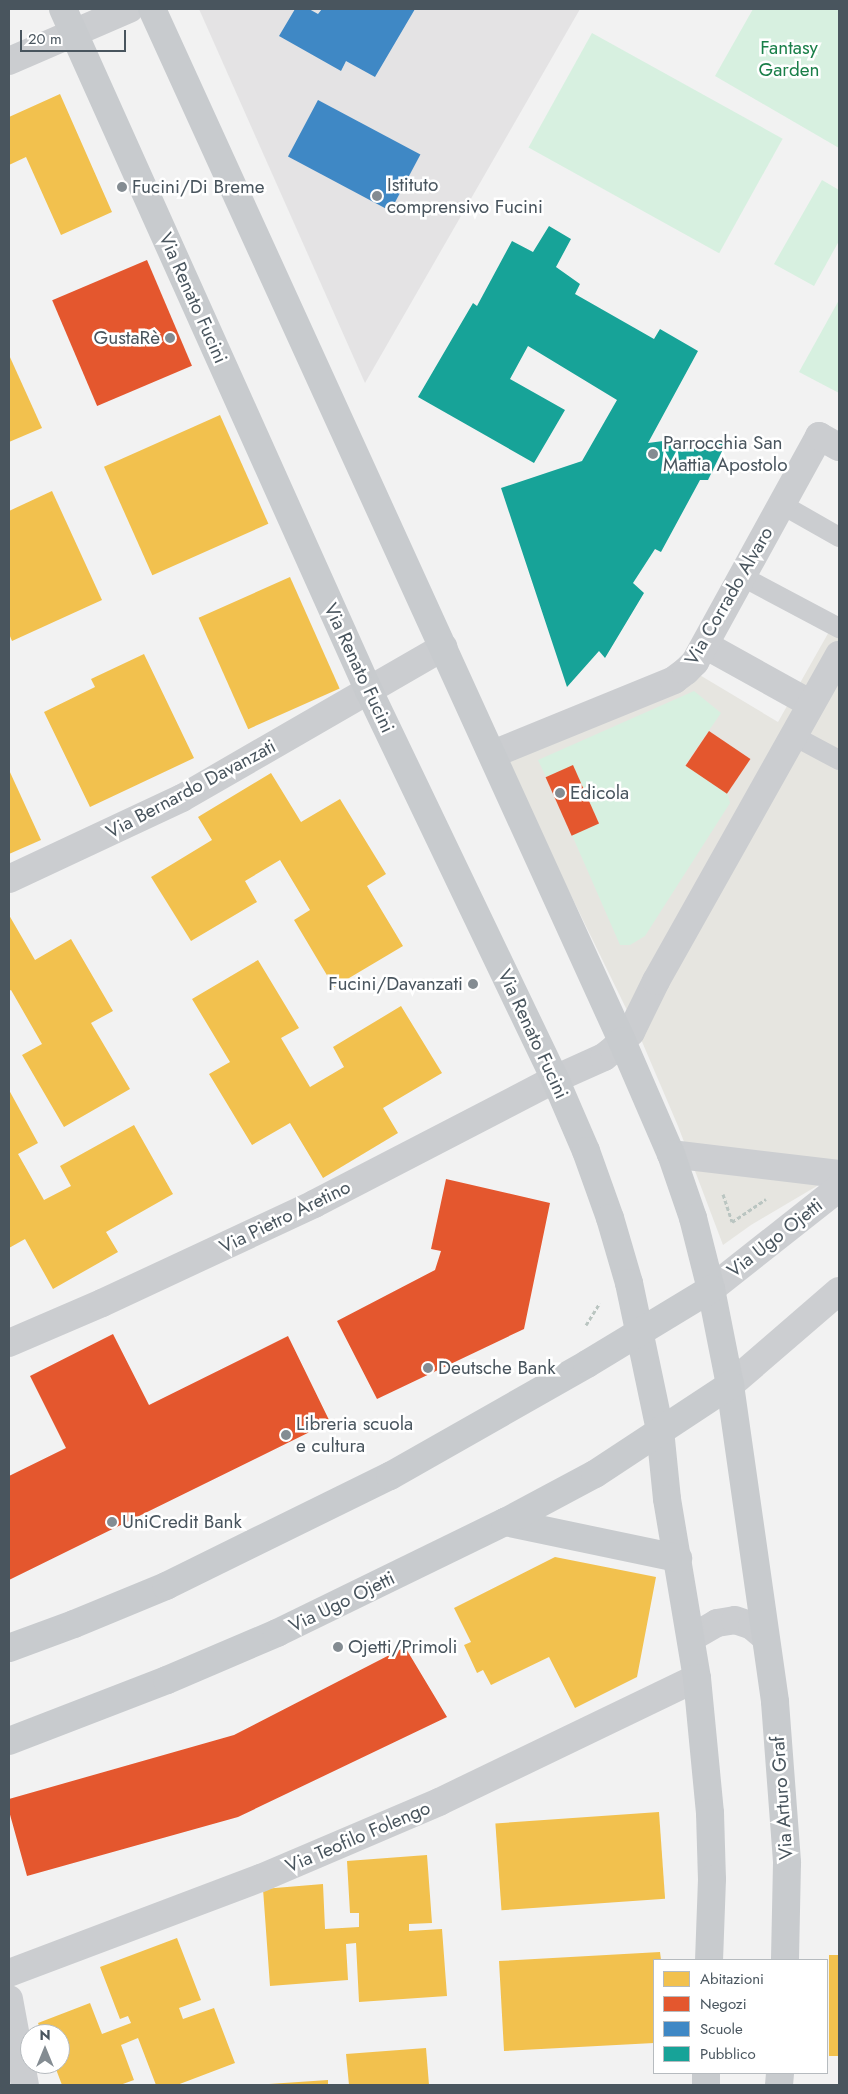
<!DOCTYPE html>
<meta charset="utf-8">
<style>
body{margin:0}
#map{position:relative;width:848px;height:2094px;overflow:hidden;background:#f2f2f2;font-family:Jost,sans-serif}
div>[style]{position:absolute}
[style*='--x']{left:calc(var(--x)*1px);top:calc(var(--y)*1px);width:calc(var(--w)*1px);rotate:calc(var(--a)*1deg)}
.commercial>*{inset:0;background:#e6e5e0}
.education>*{inset:0;background:#e4e3e4}
.green>*{inset:0;background:#d7f0e0;transform-origin:0 0}
.homes>*{inset:0;background:#f2c14e;transform-origin:0 0}
.shops>*{inset:0;background:#e4572e;transform-origin:0 0}
.schools>*{inset:0;background:#3f88c5;transform-origin:0 0}
.public>*{inset:0;background:#17a398}
.path>*{height:3px;margin-top:-1.5px;transform-origin:0;background:repeating-linear-gradient(90deg,#bac5c1 0 4px,transparent 0 6.5px)}
.lane>*{height:20px;margin:-10px;padding:0 10px;transform-origin:10px;border-radius:10px;background:#cbcdd0}
.street>*{height:28px;margin:-14px;padding:0 14px;transform-origin:14px;border-radius:14px;background:#cbcdd0}
.secondary>*{height:28px;margin:-14px;padding:0 14px;transform-origin:14px;border-radius:14px;background:#ccced1}
.primary>*{height:28px;margin:-14px;padding:0 14px;transform-origin:14px;border-radius:14px;background:#c8cbce}
.dots>*{width:14px;height:14px;translate:-50% -50%;box-sizing:border-box;border:2px solid #fff;border-radius:50%}
span{translate:-50% -50%;white-space:nowrap;text-align:center;line-height:1.15;-webkit-text-stroke:5px #fff;paint-order:stroke}
.park-label{font-size:19px;color:#1a7f49}
.poi-label{font-size:19px;color:#49555e}
.left{translate:0 -50%;text-align:left}
.right{translate:-100% -50%;text-align:right}
.street-label{font-size:19px;color:#49555e}
.frame{position:absolute;inset:0;border:10px solid #49555e;pointer-events:none}
.legend{position:absolute;left:653px;top:1959px;width:175px;height:115px;box-sizing:border-box;background:#fff;border:1px solid #b6bbbf;margin:0;padding:6px 9px;list-style:none;font-size:15px;color:#49555e}
.legend li{display:flex;align-items:center;gap:10px;height:25px}
.legend b{width:25px;border:1px solid #b6bbbf}
.north{position:absolute;left:20px;top:2024px;width:50px;height:50px;box-sizing:border-box;background:#fff;border:1px solid #b6bbbf;border-radius:50%;rotate:0deg;font-size:14px;font-weight:700;line-height:20px;text-align:center;color:#49555e}
.north::after{content:'';display:block;margin:auto;width:18px;height:22px;background:#848c92;clip-path:polygon(50% 0,100% 100%,50% 72%,0 100%)}
.scale{position:absolute;left:20px;top:30px;width:106px;height:22px;box-sizing:border-box;border:2px solid #49555e;border-top:0;padding-left:6px;font-size:15px;line-height:18px;white-space:nowrap;color:#49555e;-webkit-text-stroke:4px #fff;paint-order:stroke}
</style>
<div id="map">
<div class="commercial">
<div style="clip-path:polygon(839px 614px,839px 1173px,751px 1225px,723px 1245px,678px 1126px,640px 1037px,504px 758px,698px 674px,778px 722px)"></div>
</div>
<div class="education">
<div style="clip-path:polygon(199px 9px,580px 9px,365px 383px)"></div>
</div>
<div class="green">
<div style="clip-path:polygon(753px 9px,839px 9px,839px 148px,715px 76px)"></div>
<div style="left:592px;top:33px;width:218px;height:131px;rotate:29deg"></div>
<div style="clip-path:polygon(822px 180px,839px 190px,839px 241px,814px 286px,774px 264px)"></div>
<div style="clip-path:polygon(839px 300px,839px 393px,799px 372px)"></div>
<div style="clip-path:polygon(694px 691px,721px 713px,685px 765px,728px 794px,730px 803px,645px 936px,630px 945px,620px 945px,572px 835px,599px 823px,573px 766px,546px 777px,538px 760px)"></div>
</div>
<div class="homes">
<div style="clip-path:polygon(60px 94px,112px 212px,61px 235px,26px 157px,9px 165px,9px 117px)"></div>
<div style="clip-path:polygon(9px 355px,42px 428px,9px 442px)"></div>
<div style="left:220px;top:415px;width:119px;height:127px;rotate:66deg"></div>
<div style="clip-path:polygon(52px 491px,102px 600px,12px 641px,9px 634px,9px 511px)"></div>
<div style="left:290px;top:577px;width:122px;height:100px;rotate:66deg"></div>
<div style="clip-path:polygon(144px 654px,194px 758px,90px 807px,44px 712px,95px 687px,91px 679px)"></div>
<div style="clip-path:polygon(9px 770px,41px 840px,9px 854px)"></div>
<div style="clip-path:polygon(271px 773px,301px 822px,340px 799px,386px 874px,367px 886px,403px 946px,334px 987px,294px 920px,310px 910px,280px 860px,245px 881px,257px 902px,191px 941px,151px 877px,212px 840px,198px 817px)"></div>
<div style="clip-path:polygon(9px 915px,35px 960px,71px 939px,113px 1011px,91px 1023px,130px 1089px,64px 1127px,22px 1055px,42px 1044px,11px 990px,9px 991px)"></div>
<div style="clip-path:polygon(258px 960px,299px 1028px,281px 1038px,310px 1087px,344px 1067px,333px 1047px,401px 1006px,442px 1073px,383px 1108px,398px 1133px,323px 1178px,290px 1123px,252px 1145px,209px 1074px,230px 1062px,192px 999px)"></div>
<div style="clip-path:polygon(9px 1090px,38px 1143px,18px 1154px,44px 1200px,71px 1186px,60px 1166px,134px 1125px,173px 1194px,106px 1232px,118px 1252px,53px 1289px,25px 1239px,9px 1248px)"></div>
<div style="clip-path:polygon(555px 1557px,656px 1577px,637px 1677px,575px 1708px,549px 1657px,491px 1685px,483px 1670px,477px 1673px,464px 1645px,471px 1642px,454px 1608px)"></div>
<div style="left:659px;top:1812px;width:87px;height:164px;rotate:86deg"></div>
<div style="clip-path:polygon(427px 1855px,432px 1923px,409px 1924px,409px 1931px,442px 1929px,447px 1996px,359px 2002px,356px 1943px,346px 1944px,348px 1980px,270px 1986px,263px 1889px,323px 1884px,325px 1929px,359px 1927px,359px 1913px,350px 1913px,347px 1861px)"></div>
<div style="clip-path:polygon(177px 1938px,201px 2000px,179px 2008px,183px 2019px,214px 2008px,235px 2063px,177px 2085px,156px 2085px,138px 2038px,121px 2045px,134px 2080px,120px 2085px,62px 2085px,54px 2064px,60px 2064px,60px 2034px,42px 2034px,38px 2023px,90px 2003px,102px 2034px,131px 2023px,128px 2016px,120px 2019px,100px 1967px)"></div>
<div style="clip-path:polygon(660px 1952px,661px 1960px,654px 1960px,654px 2043px,504px 2051px,499px 1961px)"></div>
<div style="left:829px;top:1955px;width:10px;height:101px"></div>
<div style="clip-path:polygon(426px 2048px,429px 2085px,349px 2085px,346px 2054px)"></div>
<div style="clip-path:polygon(328px 2080px,328px 2085px,269px 2085px,269px 2084px)"></div>
</div>
<div class="shops">
<div style="left:147px;top:260px;width:115px;height:103px;rotate:67deg"></div>
<div style="left:709px;top:731px;width:50px;height:42px;rotate:34deg"></div>
<div style="left:573px;top:765px;width:64px;height:30px;rotate:66deg"></div>
<div style="clip-path:polygon(446px 1179px,550px 1203px,524px 1329px,377px 1399px,337px 1321px,435px 1270px,441px 1251px,431px 1249px)"></div>
<div style="clip-path:polygon(113px 1334px,149px 1405px,288px 1336px,330px 1422px,9px 1580px,9px 1476px,66px 1448px,30px 1376px)"></div>
<div style="clip-path:polygon(405px 1647px,447px 1717px,238px 1817px,27px 1876px,9px 1811px,9px 1799px,234px 1735px)"></div>
</div>
<div class="schools">
<div style="clip-path:polygon(295px 9px,309px 9px,318px 14px,322px 9px,415px 9px,375px 77px,346px 61px,341px 71px,279px 36px)"></div>
<div style="left:318px;top:100px;width:116px;height:64px;rotate:28deg"></div>
</div>
<div class="public">
<div style="clip-path:polygon(549px 226px,571px 239px,556px 267px,580px 284px,575px 294px,654px 339px,660px 329px,698px 351px,648px 443px,686px 438px,687px 448px,726px 443px,708px 480px,700px 480px,661px 552px,655px 549px,633px 583px,644px 593px,605px 658px,599px 651px,567px 687px,501px 488px,582px 461px,617px 400px,528px 346px,510px 379px,565px 410px,534px 463px,418px 397px,473px 303px,477px 306px,512px 241px,533px 252px)"></div>
</div>
<div class="path">
<div style="--x:723;--y:1194;--w:29;--a:72"></div>
<div style="--x:732;--y:1222;--w:41;--a:-34.1"></div>
<div style="--x:586;--y:1325;--w:26;--a:-58"></div>
</div>
<div class="lane">
<div style="--x:781;--y:504;--w:67;--a:29.6"></div>
<div style="--x:743;--y:577;--w:109;--a:28"></div>
<div style="--x:794;--y:736;--w:51;--a:28.1"></div>
</div>
<div class="street">
<div style="--x:9;--y:61;--w:131;--a:-23.4"></div>
<div style="--x:705;--y:645;--w:121;--a:29.1"></div>
<div style="--x:493;--y:754;--w:196;--a:-22.2"></div>
<div style="--x:674;--y:680;--w:15;--a:-37"></div>
<div style="--x:686;--y:671;--w:13;--a:-45"></div>
<div style="--x:695;--y:662;--w:258;--a:-61.2"></div>
<div style="--x:819;--y:436;--w:23;--a:29"></div>
<div style="--x:9;--y:879;--w:191;--a:-25.1"></div>
<div style="--x:182;--y:798;--w:302;--a:-30"></div>
<div style="--x:9;--y:1343;--w:101;--a:-23.3"></div>
<div style="--x:102;--y:1303;--w:234;--a:-25"></div>
<div style="--x:314;--y:1204;--w:271;--a:-27.4"></div>
<div style="--x:555;--y:1079;--w:54;--a:-24.2"></div>
<div style="--x:604;--y:1057;--w:13;--a:-39"></div>
<div style="--x:614;--y:1049;--w:24;--a:-45"></div>
<div style="--x:631;--y:1032;--w:57;--a:-63.9"></div>
<div style="--x:656;--y:981;--w:374;--a:-60.7"></div>
<div style="--x:691;--y:1638;--w:30;--a:-30"></div>
<div style="--x:717;--y:1623;--w:18;--a:-9"></div>
<div style="--x:735;--y:1620;--w:18;--a:19"></div>
<div style="--x:752;--y:1626;--w:17;--a:40"></div>
<div style="--x:9;--y:1973;--w:269;--a:-20.7"></div>
<div style="--x:261;--y:1878;--w:194;--a:-23.1"></div>
<div style="--x:439;--y:1802;--w:286;--a:-25.7"></div>
<div style="--x:9;--y:1999;--w:87;--a:79.5"></div>
</div>
<div class="secondary">
<div style="--x:671;--y:1154;--w:169;--a:6.8"></div>
<div style="--x:711;--y:1289;--w:163;--a:-38.3"></div>
<div style="--x:730;--y:1385;--w:144;--a:-40.8"></div>
</div>
<div class="primary">
<div style="--x:63;--y:9;--w:748;--a:65.84"></div>
<div style="--x:369;--y:691;--w:430;--a:64.4"></div>
<div style="--x:555;--y:1079;--w:78;--a:66.7"></div>
<div style="--x:586;--y:1151;--w:71;--a:70.3"></div>
<div style="--x:610;--y:1218;--w:68;--a:73.7"></div>
<div style="--x:629;--y:1283;--w:150;--a:78.1"></div>
<div style="--x:660;--y:1430;--w:69;--a:84.2"></div>
<div style="--x:667;--y:1499;--w:181;--a:80.5"></div>
<div style="--x:697;--y:1678;--w:136;--a:84.5"></div>
<div style="--x:710;--y:1813;--w:66;--a:88.3"></div>
<div style="--x:712;--y:1879;--w:81;--a:92.1"></div>
<div style="--x:152;--y:9;--w:1134;--a:65.51"></div>
<div style="--x:622;--y:1041;--w:123;--a:66.6"></div>
<div style="--x:671;--y:1154;--w:68;--a:71"></div>
<div style="--x:693;--y:1218;--w:73;--a:75.8"></div>
<div style="--x:711;--y:1289;--w:98;--a:78.8"></div>
<div style="--x:730;--y:1385;--w:320;--a:81.9"></div>
<div style="--x:775;--y:1702;--w:161;--a:85.7"></div>
<div style="--x:787;--y:1863;--w:97;--a:91.2"></div>
<div style="--x:505;--y:1522;--w:177;--a:11.8"></div>
<div style="--x:9;--y:1648;--w:69;--a:-20.3"></div>
<div style="--x:74;--y:1624;--w:100;--a:-22.4"></div>
<div style="--x:166;--y:1586;--w:250;--a:-26.2"></div>
<div style="--x:390;--y:1476;--w:227;--a:-29.6"></div>
<div style="--x:587;--y:1364;--w:145;--a:-31.2"></div>
<div style="--x:9;--y:1741;--w:169;--a:-21.1"></div>
<div style="--x:167;--y:1680;--w:120;--a:-23.1"></div>
<div style="--x:277;--y:1633;--w:254;--a:-26"></div>
<div style="--x:505;--y:1522;--w:102;--a:-28.1"></div>
<div style="--x:595;--y:1474;--w:162;--a:-33.4"></div>
<div style="--x:706;--y:2085;--w:12;--a:-90"></div>
<div style="--x:779;--y:2085;--w:12;--a:-85"></div>
</div>
<div class="dots">
<div style="left:122px;top:187px;background:#848c92"></div>
<div style="left:377px;top:196px;background:#848c92"></div>
<div style="left:170px;top:338px;background:#848c92"></div>
<div style="left:653px;top:454px;background:#848c92"></div>
<div style="left:560px;top:793px;background:#848c92"></div>
<div style="left:473px;top:984px;background:#848c92"></div>
<div style="left:428px;top:1368px;background:#848c92"></div>
<div style="left:286px;top:1435px;background:#848c92"></div>
<div style="left:112px;top:1522px;background:#848c92"></div>
<div style="left:338px;top:1647px;background:#848c92"></div>
</div>
<div class="park-label">
<span style="left:789px;top:59px">Fantasy<br>Garden</span>
</div>
<div class="poi-label">
<span class="left" style="left:387px;top:196px">Istituto<br>comprensivo Fucini</span>
<span class="left" style="left:132px;top:187px">Fucini/Di Breme</span>
<span class="right" style="left:160px;top:338px">GustaRè</span>
<span class="left" style="left:663px;top:454px">Parrocchia San<br>Mattia Apostolo</span>
<span class="left" style="left:570px;top:793px">Edicola</span>
<span class="right" style="left:463px;top:984px">Fucini/Davanzati</span>
<span class="left" style="left:438px;top:1368px">Deutsche Bank</span>
<span class="left" style="left:296px;top:1435px">Libreria scuola<br>e cultura</span>
<span class="left" style="left:122px;top:1522px">UniCredit Bank</span>
<span class="left" style="left:348px;top:1647px">Ojetti/Primoli</span>
</div>
<div class="street-label">
<span style="left:193px;top:298px;rotate:66deg">Via Renato Fucini</span>
<span style="left:729px;top:596px;rotate:-60deg">Via Corrado Alvaro</span>
<span style="left:359px;top:668px;rotate:65deg">Via Renato Fucini</span>
<span style="left:191px;top:789px;rotate:-28deg">Via Bernardo Davanzati</span>
<span style="left:533px;top:1034px;rotate:65deg">Via Renato Fucini</span>
<span style="left:285px;top:1217px;rotate:-26deg">Via Pietro Aretino</span>
<span style="left:775px;top:1238px;rotate:-38deg">Via Ugo Ojetti</span>
<span style="left:342px;top:1602px;rotate:-26deg">Via Ugo Ojetti</span>
<span style="left:782px;top:1798px;rotate:-94deg">Via Arturo Graf</span>
<span style="left:358px;top:1837px;rotate:-23deg">Via Teofilo Folengo</span>
</div>
<div class="frame"></div>
<ul class="legend">
<li><b style="height:14px;background:#f2c14e"></b>Abitazioni</li>
<li><b style="height:14px;background:#e4572e"></b>Negozi</li>
<li><b style="height:14px;background:#3f88c5"></b>Scuole</li>
<li><b style="height:14px;background:#17a398"></b>Pubblico</li>
</ul>
<div class="north">N</div>
<div class="scale">20 m</div>
</div>
